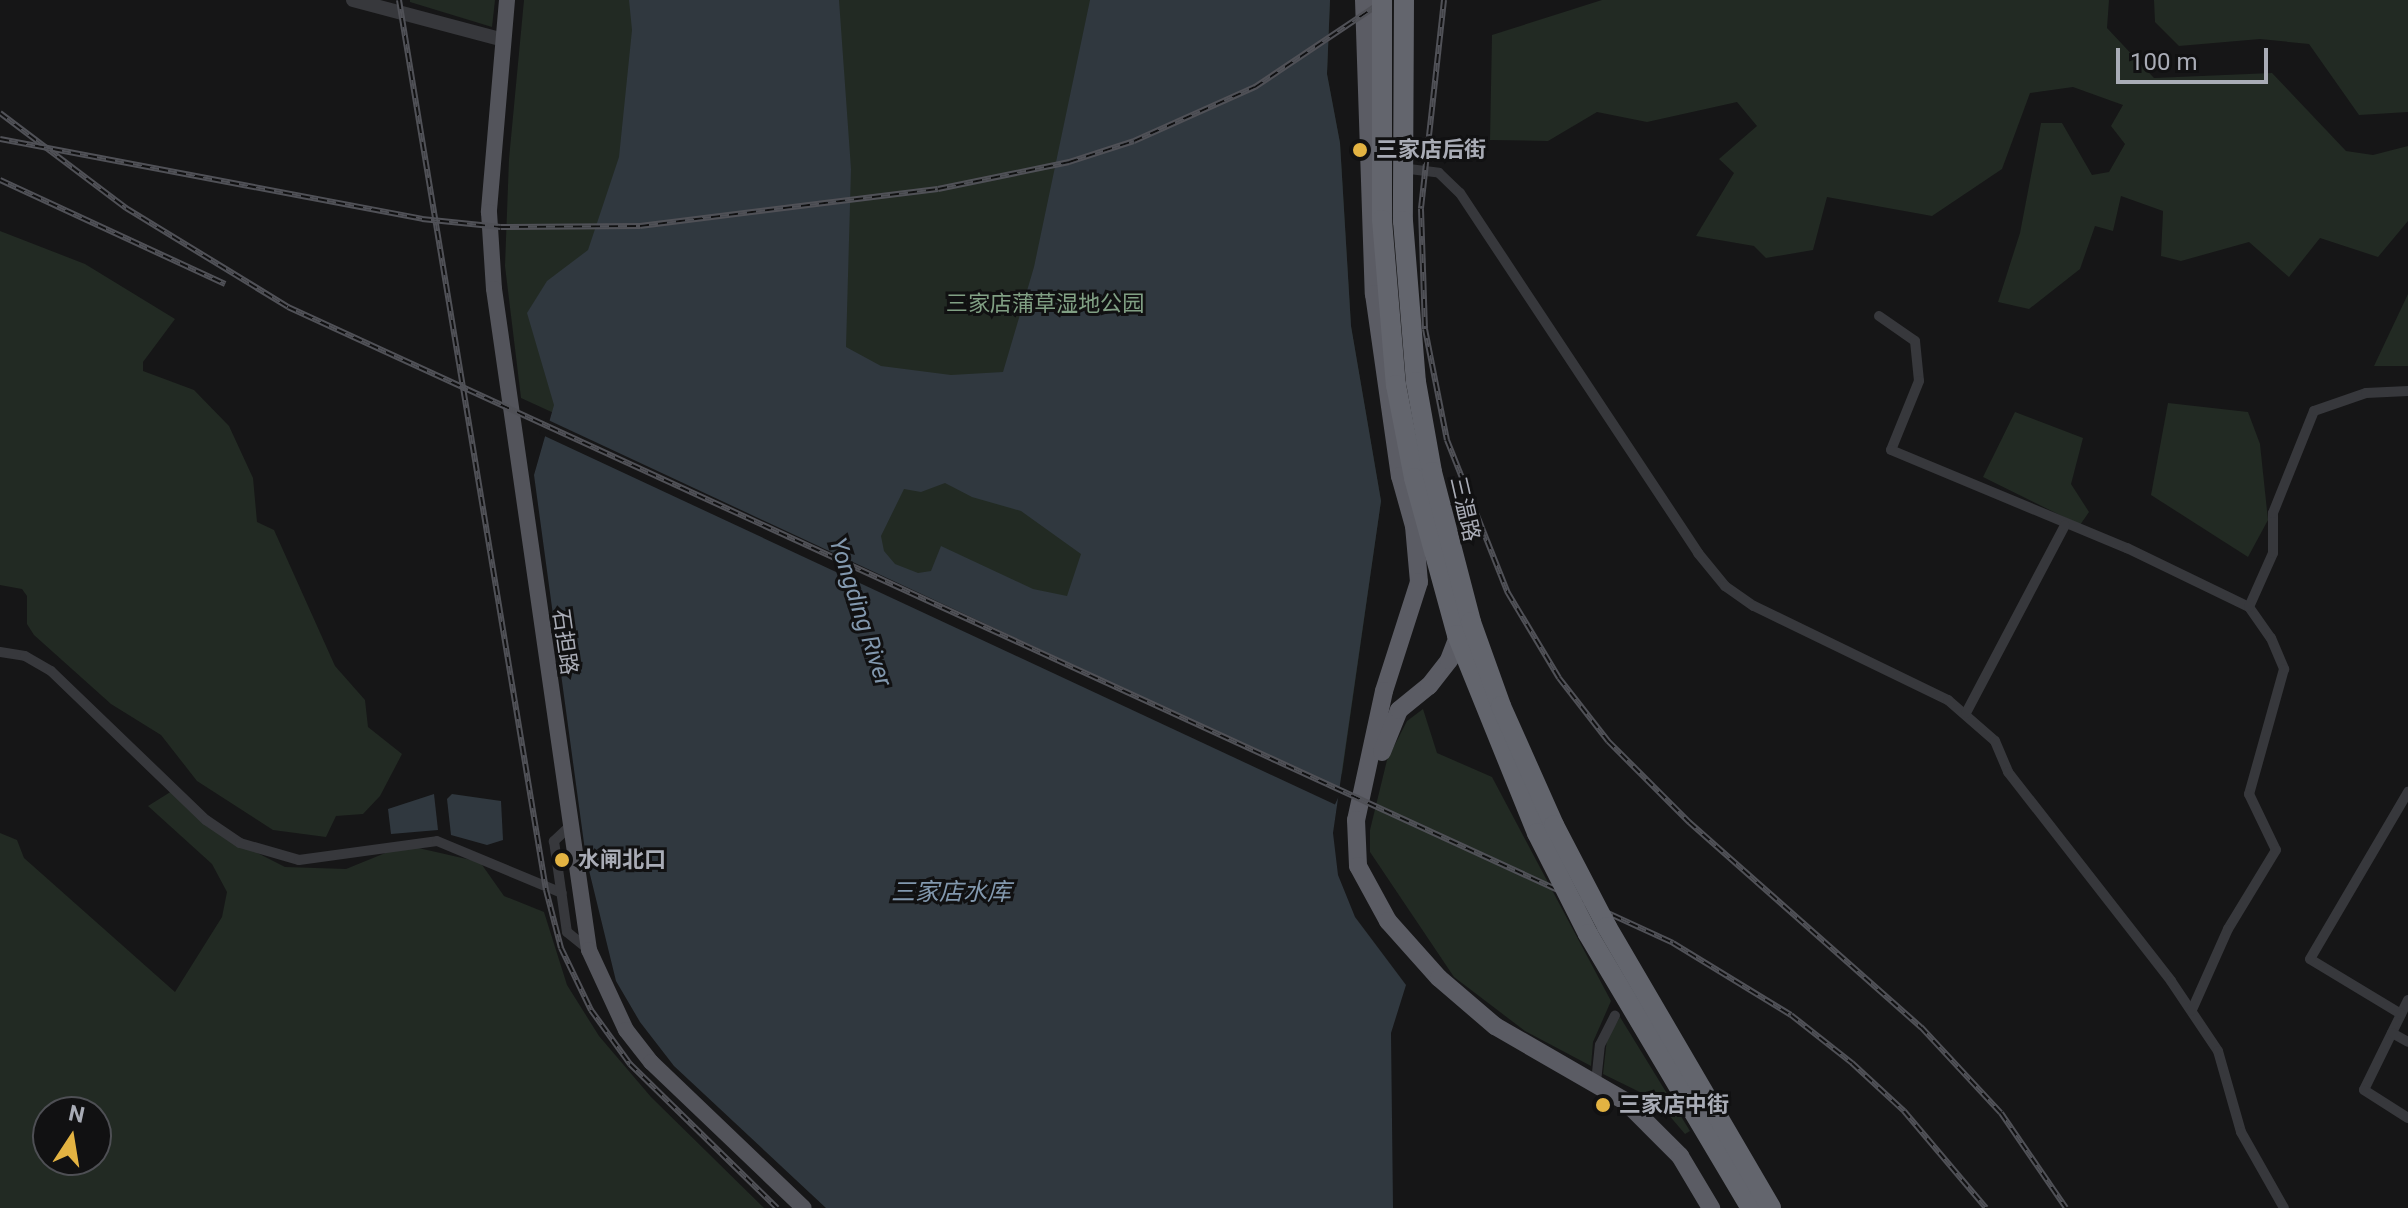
<!DOCTYPE html>
<meta charset="utf-8">
<style>
body{margin:0}
#map{position:relative;width:2408px;height:1208px;overflow:hidden;background:#161617;font-family:Roboto,"Noto Sans SC",sans-serif}
div>[style]{position:absolute}
[style*='--x']{left:calc(var(--x)*1px);top:calc(var(--y)*1px);width:calc(var(--w)*1px);rotate:calc(var(--a)*1deg)}
.green>*{inset:0;background:#222a23}
.water>*{inset:0;background:#30383f}
.pier>*{inset:0;background:#161617;transform-origin:0 0}
.minor>*{height:10px;margin:-5px;padding:0 5px;transform-origin:5px;border-radius:5px;background:#37383c}
.tertiary>*{height:14px;margin:-7px;padding:0 7px;transform-origin:7px;border-radius:7px;background:#37383c}
.primary>*{height:16px;margin:-8px;padding:0 8px;transform-origin:8px;border-radius:8px;background:#53545b}
.trunk>*{height:18px;margin:-9px;padding:0 9px;transform-origin:9px;border-radius:9px;background:#5b5c64}
.rail>*{height:6px;margin-top:-3px;transform-origin:0;background:repeating-linear-gradient(90deg,#111112 0 9px,#505157 0 18px);box-sizing:border-box;border-block:2px solid #505157}
.motorway-bridge>*{height:20px;margin:-10px;padding:0 10px;transform-origin:10px;border-radius:10px;background:#63656d}
.dots>*{width:22px;height:22px;translate:-50% -50%;box-sizing:border-box;border:4px solid #111112;border-radius:50%}
span{translate:-50% -50%;white-space:nowrap;text-align:center;line-height:1.15;-webkit-text-stroke:6px #111112;paint-order:stroke}
.poi-label{font-size:22px;color:#a9acb6;font-weight:700}
.left{translate:0 -50%;text-align:left}
.park-label{font-size:22px;color:#81a084}
.street-label{font-size:22px;color:#a9acb6}
.water-label{font-size:24px;color:#8298ae;font-style:italic}
.north{position:absolute;left:32px;top:1096px;width:80px;height:80px;box-sizing:border-box;background:#111112;border:2px solid #4e4f54;border-radius:50%;rotate:12deg;font-size:22px;font-weight:700;line-height:32px;text-align:center;color:#a9acb6}
.north::after{content:'';display:block;margin:auto;width:28px;height:36px;background:#e3b342;clip-path:polygon(50% 0,100% 100%,50% 72%,0 100%)}
.scale{position:absolute;left:2116px;top:48px;width:152px;height:36px;box-sizing:border-box;border:4px solid #a9acb6;border-top:0;padding-left:10px;font-size:24px;line-height:28px;white-space:nowrap;color:#a9acb6;-webkit-text-stroke:6px #111112;paint-order:stroke}
</style>
<div id="map">
<div class="green">
<div style="clip-path:polygon(410px 0,495px 0,492px 27px,410px 2px)"></div>
<div style="clip-path:polygon(524px 0,1330px 0,1327px 74px,1340px 143px,1351px 326px,1381px 501px,1342px 774px,521px 398px,505px 266px,509px 159px)"></div>
<div style="clip-path:polygon(1602px 0,2109px 0,2107px 28px,2154px 78px,2272px 73px,2346px 151px,2373px 155px,2408px 146px,2408px 221px,2378px 257px,2320px 238px,2289px 277px,2249px 242px,2181px 261px,2161px 256px,2163px 211px,2121px 196px,2113px 231px,2095px 226px,2080px 269px,2029px 309px,1998px 302px,2020px 233px,2041px 123px,2062px 123px,2092px 175px,2109px 172px,2125px 144px,2111px 126px,2123px 105px,2073px 87px,2030px 93px,2002px 169px,1932px 216px,1827px 197px,1813px 250px,1766px 258px,1754px 246px,1696px 236px,1734px 173px,1719px 159px,1757px 126px,1737px 102px,1647px 122px,1597px 112px,1548px 141px,1490px 140px,1492px 35px)"></div>
<div style="clip-path:polygon(2154px 0,2408px 0,2408px 112px,2359px 115px,2309px 44px,2260px 39px,2179px 46px,2155px 22px)"></div>
<div style="clip-path:polygon(0 231px,85px 264px,175px 319px,143px 362px,143px 371px,194px 390px,229px 426px,253px 478px,257px 522px,274px 530px,335px 666px,365px 700px,368px 727px,402px 754px,380px 796px,363px 814px,336px 816px,326px 837px,273px 830px,197px 781px,161px 735px,111px 704px,34px 635px,27px 624px,27px 596px,22px 589px,0 585px)"></div>
<div style="clip-path:polygon(2408px 294px,2408px 366px,2374px 366px)"></div>
<div style="clip-path:polygon(2168px 403px,2248px 412px,2260px 444px,2268px 520px,2248px 557px,2151px 495px)"></div>
<div style="clip-path:polygon(2015px 412px,2083px 438px,2071px 484px,2089px 512px,2080px 525px,1983px 477px)"></div>
<div style="clip-path:polygon(1423px 709px,1437px 753px,1492px 777px,1611px 1001px,1593px 1042px,1591px 1066px,1525px 1031px,1454px 977px,1370px 852px,1370px 830px,1387px 760px,1407px 721px)"></div>
<div style="clip-path:polygon(evenodd,172px 791px,226px 837px,285px 867px,346px 869px,405px 845px,480px 862px,504px 896px,544px 912px,567px 985px,599px 1036px,651px 1097px,764px 1208px,0 1208px,0 833px,17px 840px,24px 858px,175px 992px,222px 917px,227px 892px,212px 864px,148px 806px,172px 791px,48px 1112px,96px 1112px,96px 1160px,48px 1160px,48px 1112px)"></div>
<div style="clip-path:polygon(1620px 1017px,1690px 1131px,1685px 1134px,1656px 1100px,1603px 1074px,1607px 1039px)"></div>
</div>
<div class="water">
<div style="clip-path:polygon(evenodd,629px 0,839px 0,851px 169px,846px 347px,881px 366px,951px 375px,1003px 372px,1034px 267px,1090px 0,1330px 0,1327px 74px,1340px 143px,1351px 326px,1381px 501px,1333px 833px,1338px 875px,1355px 917px,1406px 985px,1391px 1033px,1393px 1208px,826px 1208px,674px 1066px,640px 1022px,616px 981px,586px 858px,534px 475px,554px 405px,527px 313px,547px 281px,588px 250px,619px 157px,632px 30px,629px 0,945px 483px,972px 497px,1021px 511px,1081px 554px,1067px 596px,1033px 589px,941px 546px,931px 571px,918px 573px,895px 564px,884px 551px,881px 536px,904px 489px,921px 492px,945px 483px)"></div>
<div style="clip-path:polygon(434px 794px,438px 830px,391px 834px,388px 809px)"></div>
<div style="clip-path:polygon(452px 794px,501px 801px,503px 840px,487px 845px,451px 835px,447px 799px)"></div>
</div>
<div class="pier">
<div style="left:546px;top:419px;width:878px;height:16px;rotate:25deg"></div>
</div>
<div class="minor">
<div style="--x:1401;--y:168;--w:38;--a:7"></div>
<div style="--x:1439;--y:173;--w:29;--a:44"></div>
<div style="--x:1460;--y:193;--w:432;--a:56.5"></div>
<div style="--x:1698;--y:553;--w:43;--a:50.7"></div>
<div style="--x:1725;--y:586;--w:35;--a:35"></div>
<div style="--x:1754;--y:606;--w:216;--a:25.9"></div>
<div style="--x:1948;--y:700;--w:62;--a:41.1"></div>
<div style="--x:1995;--y:741;--w:34;--a:67"></div>
<div style="--x:2008;--y:772;--w:265;--a:52"></div>
<div style="--x:2171;--y:981;--w:84;--a:56.1"></div>
<div style="--x:2218;--y:1051;--w:84;--a:74.1"></div>
<div style="--x:2241;--y:1132;--w:87;--a:60.5"></div>
<div style="--x:1879;--y:316;--w:44;--a:34.8"></div>
<div style="--x:1915;--y:341;--w:40;--a:84.3"></div>
<div style="--x:1919;--y:381;--w:74;--a:112.1"></div>
<div style="--x:1891;--y:450;--w:256;--a:22.6"></div>
<div style="--x:2127;--y:548;--w:136;--a:25.8"></div>
<div style="--x:2249;--y:607;--w:38;--a:55"></div>
<div style="--x:2271;--y:638;--w:34;--a:67"></div>
<div style="--x:2284;--y:669;--w:130;--a:105.6"></div>
<div style="--x:2249;--y:794;--w:62;--a:64.3"></div>
<div style="--x:2276;--y:850;--w:92;--a:121.3"></div>
<div style="--x:2228;--y:929;--w:89;--a:114"></div>
<div style="--x:2249;--y:607;--w:59;--a:-66"></div>
<div style="--x:2273;--y:553;--w:40;--a:-90"></div>
<div style="--x:2273;--y:513;--w:110;--a:-68.1"></div>
<div style="--x:2314;--y:411;--w:55;--a:-19.1"></div>
<div style="--x:2366;--y:393;--w:42;--a:-2.7"></div>
<div style="--x:0;--y:652;--w:25;--a:9"></div>
<div style="--x:25;--y:656;--w:30;--a:30"></div>
<div style="--x:51;--y:671;--w:215;--a:43.9"></div>
<div style="--x:206;--y:820;--w:41;--a:34.1"></div>
<div style="--x:240;--y:843;--w:61;--a:16.1"></div>
<div style="--x:299;--y:860;--w:139;--a:-7.8"></div>
<div style="--x:437;--y:841;--w:135;--a:22.6"></div>
<div style="--x:1966;--y:713;--w:212;--a:-62.2"></div>
<div style="--x:569;--y:827;--w:21;--a:137"></div>
<div style="--x:554;--y:841;--w:92;--a:81.9"></div>
<div style="--x:567;--y:932;--w:28;--a:39"></div>
<div style="--x:2408;--y:1000;--w:100;--a:116.1"></div>
<div style="--x:2364;--y:1090;--w:52;--a:32.5"></div>
<div style="--x:2401;--y:1014;--w:106;--a:-148.9"></div>
<div style="--x:2310;--y:959;--w:194;--a:-59.6"></div>
<div style="--x:2392;--y:1033;--w:18;--a:29"></div>
<div style="--x:1596;--y:1082;--w:37;--a:-84"></div>
<div style="--x:1600;--y:1045;--w:33;--a:-63"></div>
</div>
<div class="tertiary">
<div style="--x:353;--y:0;--w:155;--a:14.9"></div>
</div>
<div class="primary">
<div style="--x:507;--y:0;--w:213;--a:94.9"></div>
<div style="--x:489;--y:212;--w:77;--a:86.3"></div>
<div style="--x:494;--y:289;--w:668;--a:81.82"></div>
<div style="--x:589;--y:950;--w:88;--a:65.2"></div>
<div style="--x:626;--y:1030;--w:41;--a:52"></div>
<div style="--x:651;--y:1062;--w:211;--a:43.7"></div>
</div>
<div class="trunk">
<div style="--x:1364;--y:0;--w:294;--a:88.1"></div>
<div style="--x:1374;--y:294;--w:184;--a:81.9"></div>
<div style="--x:1400;--y:476;--w:52;--a:74.4"></div>
<div style="--x:1414;--y:526;--w:56;--a:84.9"></div>
<div style="--x:1419;--y:582;--w:114;--a:107.8"></div>
<div style="--x:1384;--y:691;--w:132;--a:102.2"></div>
<div style="--x:1356;--y:820;--w:46;--a:87.5"></div>
<div style="--x:1358;--y:866;--w:63;--a:61.4"></div>
<div style="--x:1388;--y:921;--w:76;--a:48.2"></div>
<div style="--x:1439;--y:978;--w:74;--a:40.6"></div>
<div style="--x:1495;--y:1026;--w:150;--a:30"></div>
<div style="--x:1625;--y:1101;--w:78;--a:45"></div>
<div style="--x:1680;--y:1156;--w:61;--a:59.2"></div>
<div style="--x:1382;--y:752;--w:45;--a:-68"></div>
<div style="--x:1399;--y:710;--w:38;--a:-39"></div>
<div style="--x:1429;--y:686;--w:33;--a:-52"></div>
<div style="--x:1449;--y:660;--w:33;--a:-69"></div>
</div>
<div class="rail">
<div style="--x:399;--y:0;--w:902;--a:80.62"></div>
<div style="--x:546;--y:890;--w:60;--a:75.5"></div>
<div style="--x:561;--y:948;--w:69;--a:64.2"></div>
<div style="--x:591;--y:1010;--w:67;--a:54.2"></div>
<div style="--x:630;--y:1064;--w:206;--a:44.4"></div>
<div style="--x:1444;--y:0;--w:210;--a:96.3"></div>
<div style="--x:1421;--y:209;--w:120;--a:88.1"></div>
<div style="--x:1425;--y:329;--w:113;--a:78.8"></div>
<div style="--x:1447;--y:440;--w:165;--a:68.3"></div>
<div style="--x:1508;--y:593;--w:99;--a:59"></div>
<div style="--x:1559;--y:678;--w:80;--a:52.1"></div>
<div style="--x:1608;--y:741;--w:115;--a:45"></div>
<div style="--x:1689;--y:822;--w:310;--a:41.5"></div>
<div style="--x:1921;--y:1027;--w:117;--a:47.1"></div>
<div style="--x:2001;--y:1113;--w:115;--a:55.6"></div>
<div style="--x:0;--y:113;--w:158;--a:37"></div>
<div style="--x:126;--y:208;--w:190;--a:31.4"></div>
<div style="--x:288;--y:307;--w:1524;--a:24.66"></div>
<div style="--x:1673;--y:943;--w:138;--a:31.4"></div>
<div style="--x:1791;--y:1015;--w:78;--a:38.2"></div>
<div style="--x:1852;--y:1063;--w:71;--a:42.7"></div>
<div style="--x:1904;--y:1111;--w:127;--a:49.8"></div>
<div style="--x:0;--y:139;--w:430;--a:10.7"></div>
<div style="--x:422;--y:219;--w:79;--a:5.8"></div>
<div style="--x:501;--y:227;--w:139;--a:-0.4"></div>
<div style="--x:640;--y:226;--w:300;--a:-7.1"></div>
<div style="--x:938;--y:189;--w:134;--a:-11.6"></div>
<div style="--x:1069;--y:162;--w:68;--a:-17.9"></div>
<div style="--x:1134;--y:141;--w:133;--a:-24.1"></div>
<div style="--x:1255;--y:87;--w:156;--a:-33.8"></div>
<div style="--x:0;--y:180;--w:248;--a:24.8"></div>
</div>
<div class="motorway-bridge">
<div style="--x:1382;--y:0;--w:220;--a:90"></div>
<div style="--x:1382;--y:220;--w:166;--a:85.2"></div>
<div style="--x:1396;--y:385;--w:95;--a:79"></div>
<div style="--x:1414;--y:478;--w:163;--a:74.7"></div>
<div style="--x:1457;--y:635;--w:214;--a:68"></div>
<div style="--x:1537;--y:833;--w:113;--a:63.2"></div>
<div style="--x:1588;--y:934;--w:319;--a:59.3"></div>
<div style="--x:1404;--y:0;--w:221;--a:90.3"></div>
<div style="--x:1403;--y:221;--w:162;--a:85.4"></div>
<div style="--x:1416;--y:382;--w:91;--a:79.9"></div>
<div style="--x:1432;--y:472;--w:155;--a:75.4"></div>
<div style="--x:1471;--y:622;--w:89;--a:70.3"></div>
<div style="--x:1501;--y:706;--w:130;--a:66"></div>
<div style="--x:1554;--y:825;--w:115;--a:62.5"></div>
<div style="--x:1607;--y:927;--w:325;--a:59.7"></div>
</div>
<div class="dots">
<div style="left:1360px;top:150px;background:#e3b342"></div>
<div style="left:562px;top:860px;background:#e3b342"></div>
<div style="left:1603px;top:1105px;background:#e3b342"></div>
</div>
<div class="poi-label">
<span class="left" style="left:1376px;top:150px">三家店后街</span>
<span class="left" style="left:578px;top:860px">水闸北口</span>
<span class="left" style="left:1619px;top:1105px">三家店中街</span>
</div>
<div class="park-label">
<span style="left:1045px;top:304px">三家店蒲草湿地公园</span>
</div>
<div class="street-label">
<span style="left:1465px;top:509px;rotate:77deg">三温路</span>
<span style="left:565px;top:642px;rotate:82deg">石担路</span>
</div>
<div class="water-label">
<span style="left:860px;top:612px;rotate:72deg">Yongding River</span>
<span style="left:951px;top:893px">三家店水库</span>
</div>
<div class="north">N</div>
<div class="scale">100 m</div>
</div>
